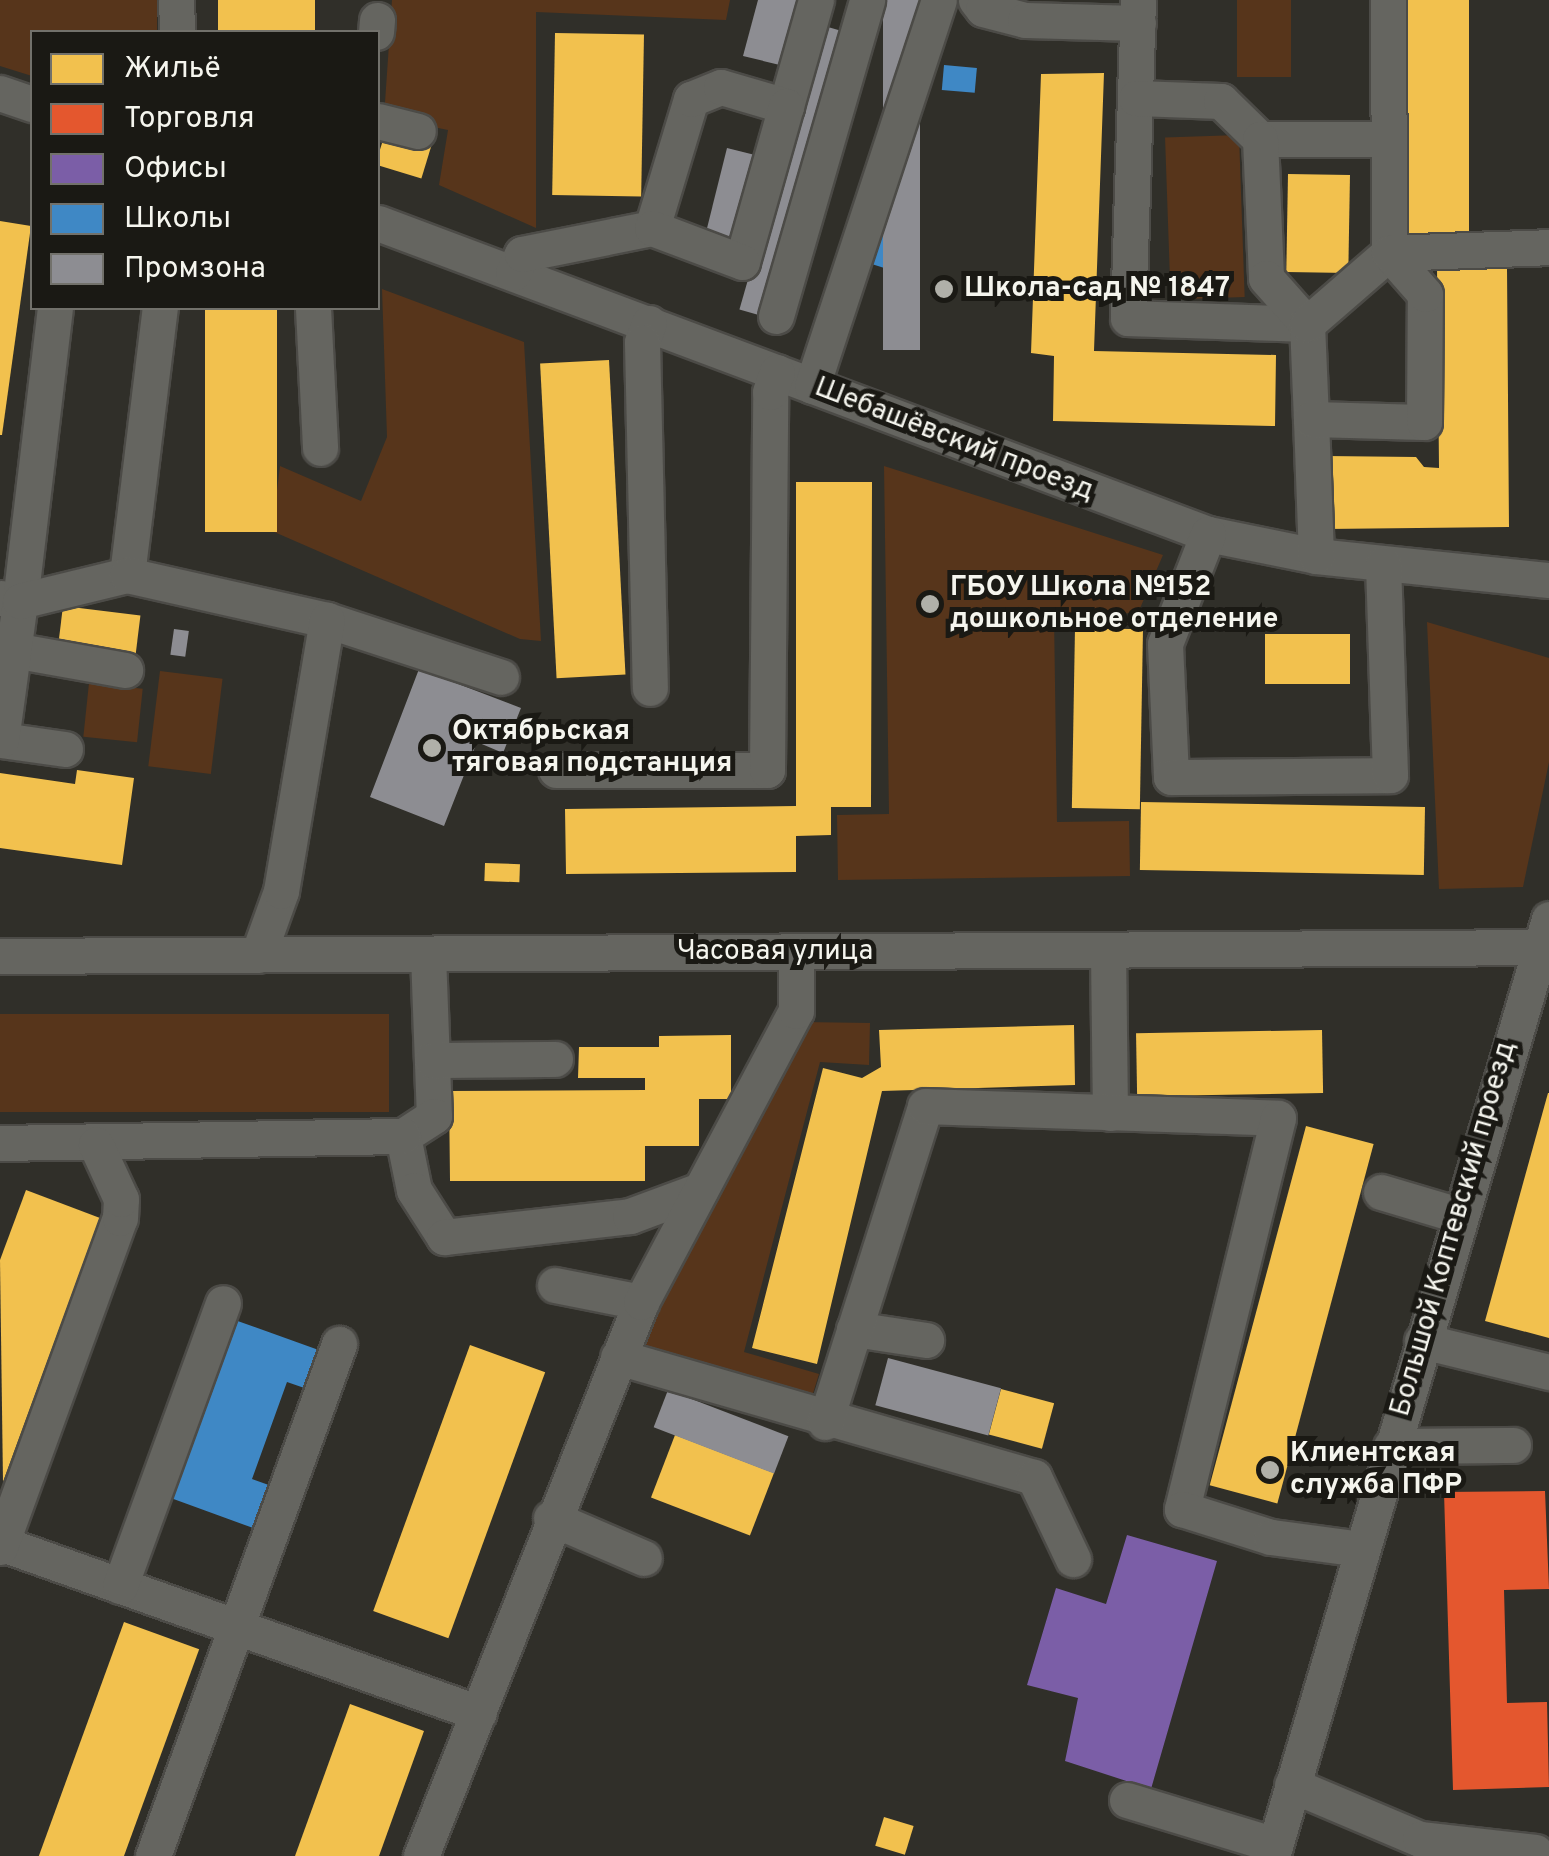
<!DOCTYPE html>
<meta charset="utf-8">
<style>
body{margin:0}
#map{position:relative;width:1549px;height:1856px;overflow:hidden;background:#302f29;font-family:Overpass,sans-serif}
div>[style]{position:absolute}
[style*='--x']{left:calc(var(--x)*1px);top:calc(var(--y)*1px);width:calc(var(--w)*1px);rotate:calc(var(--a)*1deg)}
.green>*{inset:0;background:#57351b;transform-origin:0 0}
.homes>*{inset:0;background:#f2c14e;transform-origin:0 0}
.shops>*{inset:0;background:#e4572e}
.offices>*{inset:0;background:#7b5ea7}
.schools>*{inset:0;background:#3f88c5;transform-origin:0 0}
.industry>*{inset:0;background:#8d8d92;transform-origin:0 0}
.roads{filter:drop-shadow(2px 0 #4c4b47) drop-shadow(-2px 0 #4c4b47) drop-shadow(0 2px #4c4b47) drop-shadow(0 -2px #4c4b47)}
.minor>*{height:35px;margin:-17.5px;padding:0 17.5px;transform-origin:17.5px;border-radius:17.5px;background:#656560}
.dots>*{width:28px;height:28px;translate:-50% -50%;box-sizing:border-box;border:5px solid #1a1914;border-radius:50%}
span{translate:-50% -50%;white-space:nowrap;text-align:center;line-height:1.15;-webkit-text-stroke:10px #1a1914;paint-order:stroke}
.poi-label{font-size:28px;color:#f5f5ee;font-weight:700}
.left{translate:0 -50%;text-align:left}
.street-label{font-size:28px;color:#f5f5ee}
.legend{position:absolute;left:30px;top:30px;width:350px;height:280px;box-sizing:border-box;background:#1a1914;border:2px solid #72716b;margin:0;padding:12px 18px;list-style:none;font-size:30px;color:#f5f5ee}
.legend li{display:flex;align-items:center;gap:20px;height:50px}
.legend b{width:50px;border:2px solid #72716b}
</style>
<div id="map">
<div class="green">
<div style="clip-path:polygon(0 0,157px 0,157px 32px,32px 32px,32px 76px,0 66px)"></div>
<div style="clip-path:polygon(392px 0,730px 0,726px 20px,536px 12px,536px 228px,439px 185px,448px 130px,384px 117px)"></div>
<div style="left:1237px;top:0;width:54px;height:77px"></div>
<div style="left:1239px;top:135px;width:162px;height:74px;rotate:88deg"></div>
<div style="clip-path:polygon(382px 289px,524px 342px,541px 641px,520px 639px,272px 531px,280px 466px,361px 501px,387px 437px)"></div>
<div style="clip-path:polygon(884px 466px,1163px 555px,1138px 613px,1054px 615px,1057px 822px,1129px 821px,1130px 876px,838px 880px,837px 815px,889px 814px)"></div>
<div style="clip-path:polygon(1427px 622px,1549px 658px,1549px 762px,1523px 887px,1439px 889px)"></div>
<div style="left:160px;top:671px;width:63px;height:96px;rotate:7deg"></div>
<div style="left:89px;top:683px;width:54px;height:54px;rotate:6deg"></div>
<div style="left:389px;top:1014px;width:98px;height:389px;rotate:90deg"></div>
<div style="clip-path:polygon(802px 1022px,870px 1023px,869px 1065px,820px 1062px,744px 1352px,819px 1374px,810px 1403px,639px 1352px,657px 1305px)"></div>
</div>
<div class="homes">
<div style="left:218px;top:0;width:97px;height:32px"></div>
<div style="left:1402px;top:0;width:67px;height:233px"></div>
<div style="left:555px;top:33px;width:89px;height:162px;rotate:1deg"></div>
<div style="clip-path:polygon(1104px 73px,1094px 351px,1276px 355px,1275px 426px,1053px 421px,1054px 356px,1031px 353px,1041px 74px)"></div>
<div style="left:386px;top:130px;width:48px;height:36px;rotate:17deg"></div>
<div style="left:1288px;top:174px;width:62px;height:98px;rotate:1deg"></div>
<div style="clip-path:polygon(0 221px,31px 226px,2px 435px,0 435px)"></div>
<div style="clip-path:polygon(1507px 267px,1509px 527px,1326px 529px,1326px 456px,1416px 457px,1424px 467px,1439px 468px,1437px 268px)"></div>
<div style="left:205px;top:308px;width:72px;height:224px"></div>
<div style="left:609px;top:360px;width:315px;height:69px;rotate:87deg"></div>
<div style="clip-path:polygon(796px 482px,872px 482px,871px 807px,831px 807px,831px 835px,796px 836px,796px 872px,566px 874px,565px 809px,796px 806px)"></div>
<div style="left:63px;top:606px;width:78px;height:39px;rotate:7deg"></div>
<div style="left:1075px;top:628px;width:68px;height:180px;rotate:1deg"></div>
<div style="left:1265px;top:634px;width:85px;height:50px"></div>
<div style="clip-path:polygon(77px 770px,134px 778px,122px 865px,0 848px,0 773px,75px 784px)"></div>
<div style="left:1425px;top:807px;width:68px;height:284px;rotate:91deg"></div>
<div style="left:485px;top:863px;width:35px;height:18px;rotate:2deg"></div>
<div style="clip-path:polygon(1074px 1025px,1075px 1085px,882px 1091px,817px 1364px,752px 1348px,823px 1068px,862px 1078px,881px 1067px,879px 1030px)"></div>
<div style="left:1322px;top:1030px;width:63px;height:186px;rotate:89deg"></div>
<div style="clip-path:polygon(731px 1035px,731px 1099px,699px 1099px,699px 1146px,645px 1146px,645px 1181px,450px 1181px,449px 1091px,645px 1090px,645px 1078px,578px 1078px,579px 1047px,659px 1047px,659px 1036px)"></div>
<div style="clip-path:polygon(1548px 1093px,1549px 1093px,1549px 1338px,1485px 1321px)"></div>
<div style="left:1306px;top:1126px;width:70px;height:372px;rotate:15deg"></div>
<div style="clip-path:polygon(26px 1190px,100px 1218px,3px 1482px,0 1260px)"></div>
<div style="left:470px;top:1345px;width:80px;height:283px;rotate:20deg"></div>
<div style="left:1001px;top:1389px;width:55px;height:47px;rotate:15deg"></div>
<div style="left:675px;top:1435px;width:106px;height:67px;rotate:21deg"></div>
<div style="left:124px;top:1622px;width:80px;height:249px;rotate:20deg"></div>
<div style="clip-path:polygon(350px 1704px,424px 1731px,379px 1856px,295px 1856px)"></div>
<div style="left:884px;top:1817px;width:31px;height:30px;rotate:17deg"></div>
</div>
<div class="shops">
<div style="clip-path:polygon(1545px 1491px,1549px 1589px,1504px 1590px,1507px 1703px,1547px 1702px,1549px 1787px,1453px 1790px,1444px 1492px)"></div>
</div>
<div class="offices">
<div style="clip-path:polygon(1127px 1535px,1217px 1561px,1151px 1789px,1065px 1761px,1078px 1698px,1027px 1685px,1056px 1588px,1106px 1604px)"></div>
</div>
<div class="schools">
<div style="left:944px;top:65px;width:33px;height:25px;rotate:5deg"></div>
<div style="left:880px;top:233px;width:19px;height:32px;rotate:18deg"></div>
<div style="clip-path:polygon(232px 1319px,327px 1353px,313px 1391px,287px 1382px,252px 1479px,280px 1489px,264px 1532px,168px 1497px)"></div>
</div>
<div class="industry">
<div style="clip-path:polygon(758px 0,802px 0,784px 66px,743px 56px)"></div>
<div style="left:883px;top:0;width:37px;height:350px"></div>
<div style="left:821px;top:25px;width:35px;height:296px;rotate:16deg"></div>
<div style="left:727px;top:148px;width:32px;height:91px;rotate:14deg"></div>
<div style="left:174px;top:629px;width:15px;height:26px;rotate:8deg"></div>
<div style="clip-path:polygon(419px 669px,521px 708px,503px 753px,477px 742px,444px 826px,370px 797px)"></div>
<div style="left:888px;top:1358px;width:117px;height:49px;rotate:15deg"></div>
<div style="left:668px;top:1390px;width:129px;height:40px;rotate:21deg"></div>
</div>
<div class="roads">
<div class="minor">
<div style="--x:176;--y:0;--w:32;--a:88"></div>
<div style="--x:976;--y:0;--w:11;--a:52"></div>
<div style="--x:983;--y:9;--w:43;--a:14.7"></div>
<div style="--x:1025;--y:20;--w:113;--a:1.5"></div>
<div style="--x:1138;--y:0;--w:318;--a:91.8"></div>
<div style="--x:1128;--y:318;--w:179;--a:1.9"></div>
<div style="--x:376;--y:32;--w:12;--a:-85"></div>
<div style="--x:0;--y:93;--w:34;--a:19"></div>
<div style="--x:1136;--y:98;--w:85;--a:2"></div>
<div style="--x:1221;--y:101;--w:54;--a:44.3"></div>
<div style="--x:1260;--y:139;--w:128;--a:0"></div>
<div style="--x:786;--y:106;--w:110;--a:-74.2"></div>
<div style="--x:378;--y:121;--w:41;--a:14"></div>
<div style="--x:1260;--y:139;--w:139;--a:87.5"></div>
<div style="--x:1266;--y:278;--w:62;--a:48.3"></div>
<div style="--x:378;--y:223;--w:886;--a:20.54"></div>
<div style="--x:1208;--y:534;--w:110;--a:11.5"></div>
<div style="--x:1316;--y:556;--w:234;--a:5.9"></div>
<div style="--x:513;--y:273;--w:21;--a:-65"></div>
<div style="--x:522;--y:254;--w:133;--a:-11.3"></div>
<div style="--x:652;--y:228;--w:135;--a:-73.2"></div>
<div style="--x:691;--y:99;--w:32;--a:-22"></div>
<div style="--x:721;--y:87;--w:68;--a:16.3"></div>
<div style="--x:786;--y:106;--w:162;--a:105.8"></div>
<div style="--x:742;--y:262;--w:96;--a:-159.3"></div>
<div style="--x:313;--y:308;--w:140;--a:87.1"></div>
<div style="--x:776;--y:316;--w:329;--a:-73.9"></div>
<div style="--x:649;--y:323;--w:20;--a:110"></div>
<div style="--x:642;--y:342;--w:346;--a:88.7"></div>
<div style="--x:812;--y:386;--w:406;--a:-71.8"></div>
<div style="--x:1311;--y:419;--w:95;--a:-92.4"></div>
<div style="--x:1307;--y:324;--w:108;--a:-40.9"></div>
<div style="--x:1389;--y:253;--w:253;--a:-90.2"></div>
<div style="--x:1208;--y:534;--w:118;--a:111.4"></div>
<div style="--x:1165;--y:644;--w:133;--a:87.4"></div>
<div style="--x:1171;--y:777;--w:219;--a:-0.5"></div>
<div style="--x:1390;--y:775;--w:211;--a:-91.9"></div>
<div style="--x:1316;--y:556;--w:137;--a:-92.1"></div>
<div style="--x:1311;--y:419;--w:113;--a:1.5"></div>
<div style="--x:1424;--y:422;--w:128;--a:-89.6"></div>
<div style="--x:1425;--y:294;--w:55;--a:-131.3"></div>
<div style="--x:1389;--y:253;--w:160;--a:-2.1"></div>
<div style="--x:127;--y:575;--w:269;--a:-83"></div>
<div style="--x:1;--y:598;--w:19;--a:9"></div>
<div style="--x:20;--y:601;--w:295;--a:-83.2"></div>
<div style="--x:13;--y:650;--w:114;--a:10.1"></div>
<div style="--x:65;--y:749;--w:65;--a:-172"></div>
<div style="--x:1;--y:740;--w:140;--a:-82.2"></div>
<div style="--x:20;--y:601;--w:110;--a:-13.7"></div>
<div style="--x:127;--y:575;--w:205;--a:12.7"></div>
<div style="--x:327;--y:620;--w:183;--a:18.1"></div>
<div style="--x:556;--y:770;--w:211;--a:0"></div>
<div style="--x:767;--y:770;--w:378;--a:-89.5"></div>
<div style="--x:770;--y:392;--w:21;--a:-71"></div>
<div style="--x:1108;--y:951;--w:162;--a:89.3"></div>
<div style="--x:428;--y:954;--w:162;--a:87.9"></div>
<div style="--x:434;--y:1116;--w:37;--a:147"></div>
<div style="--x:403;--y:1136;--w:55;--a:78.5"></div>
<div style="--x:414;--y:1190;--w:56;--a:57.4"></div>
<div style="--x:444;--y:1237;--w:187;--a:-6.4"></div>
<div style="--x:630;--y:1216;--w:75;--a:-20.4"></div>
<div style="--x:258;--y:955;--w:68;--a:-70.2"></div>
<div style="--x:281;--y:891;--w:275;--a:-80.4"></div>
<div style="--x:0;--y:956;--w:1549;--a:-0.33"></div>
<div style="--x:432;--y:1060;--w:123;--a:-0.5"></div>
<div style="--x:0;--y:1143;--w:403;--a:-1"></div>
<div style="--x:1381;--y:1192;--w:80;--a:16.6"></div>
<div style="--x:555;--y:1285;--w:88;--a:11.2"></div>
<div style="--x:854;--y:1329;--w:73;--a:8.7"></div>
<div style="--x:1422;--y:1341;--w:131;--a:13.7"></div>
<div style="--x:618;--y:1357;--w:433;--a:16.1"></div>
<div style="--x:1034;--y:1477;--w:91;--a:64.6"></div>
<div style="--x:825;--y:1422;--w:331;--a:-72.4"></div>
<div style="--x:925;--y:1106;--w:353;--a:1.9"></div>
<div style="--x:1278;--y:1118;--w:403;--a:103.8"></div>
<div style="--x:1182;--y:1509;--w:93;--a:17.5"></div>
<div style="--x:1271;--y:1537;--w:91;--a:7.6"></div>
<div style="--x:1391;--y:1446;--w:122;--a:-0.5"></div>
<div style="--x:551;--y:1518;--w:101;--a:23.3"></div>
<div style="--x:0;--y:1543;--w:508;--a:19.54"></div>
<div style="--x:0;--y:1547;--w:350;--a:-70"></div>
<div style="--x:120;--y:1218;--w:19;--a:-87"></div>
<div style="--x:121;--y:1199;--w:60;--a:-114.8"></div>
<div style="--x:120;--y:1586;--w:301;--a:-70"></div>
<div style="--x:1292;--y:1785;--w:139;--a:22.9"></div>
<div style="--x:1420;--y:1839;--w:116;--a:6.4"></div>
<div style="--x:1127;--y:1800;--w:155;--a:16.9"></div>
<div style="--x:153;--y:1856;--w:545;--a:-70.03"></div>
<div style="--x:421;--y:1856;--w:596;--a:-68.34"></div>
<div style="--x:641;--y:1302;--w:330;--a:-62"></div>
<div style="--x:796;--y:1011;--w:59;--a:-90"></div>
<div style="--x:1272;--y:1856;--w:977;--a:-73.53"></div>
</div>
</div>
<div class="dots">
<div style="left:944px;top:289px;background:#b0b0a9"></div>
<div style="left:930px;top:604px;background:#b0b0a9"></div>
<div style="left:432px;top:748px;background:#b0b0a9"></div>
<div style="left:1270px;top:1470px;background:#b0b0a9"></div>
</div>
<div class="poi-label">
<span class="left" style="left:964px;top:289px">Школа-сад № 1847</span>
<span class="left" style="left:950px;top:604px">ГБОУ Школа №152<br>дошкольное отделение</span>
<span class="left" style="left:452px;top:748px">Октябрьская<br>тяговая подстанция</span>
<span class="left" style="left:1290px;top:1470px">Клиентская<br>служба ПФР</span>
</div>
<div class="street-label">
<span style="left:954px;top:440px;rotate:21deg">Шебашёвский проезд</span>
<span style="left:775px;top:952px">Часовая улица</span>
<span style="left:1454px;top:1229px;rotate:-74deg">Большой Коптевский проезд</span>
</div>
<ul class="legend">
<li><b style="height:28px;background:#f2c14e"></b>Жильё</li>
<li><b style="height:28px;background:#e4572e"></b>Торговля</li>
<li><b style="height:28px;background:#7b5ea7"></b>Офисы</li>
<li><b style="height:28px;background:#3f88c5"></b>Школы</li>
<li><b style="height:28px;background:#8d8d92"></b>Промзона</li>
</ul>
</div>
